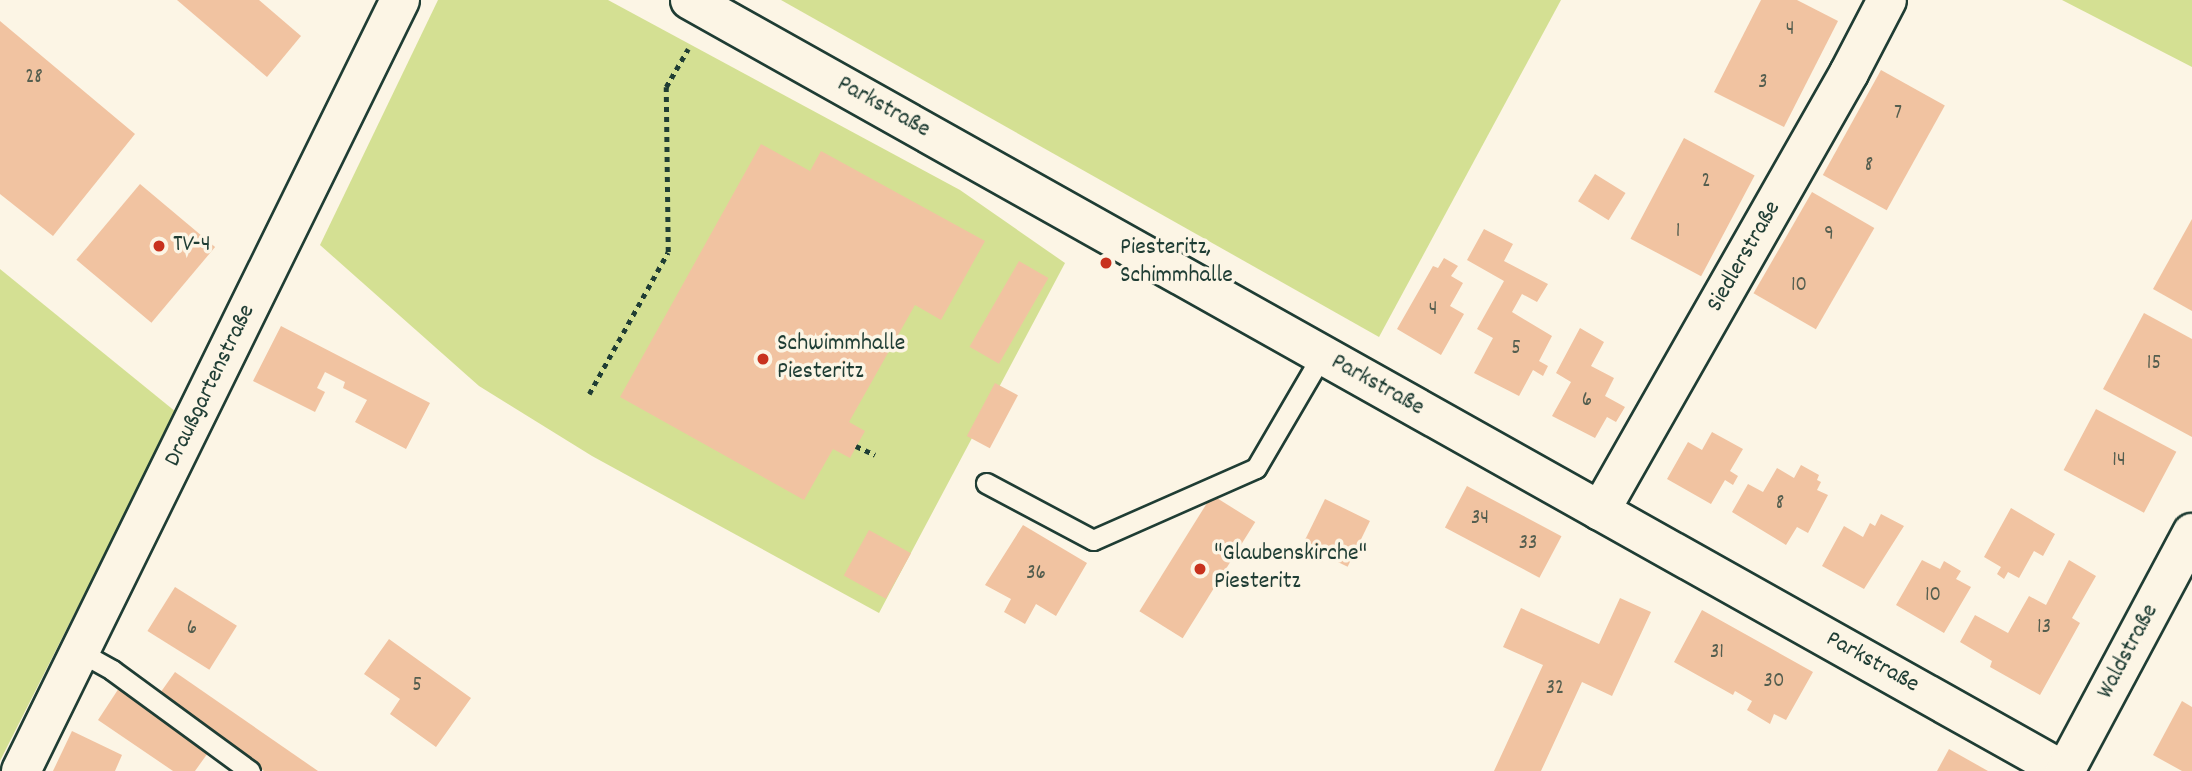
<!DOCTYPE html>
<meta charset="utf-8">
<style>
body{margin:0}
#map{position:relative;width:2192px;height:771px;overflow:hidden;background:#fcf5e5;font-family:Dekko,sans-serif}
div>[style]{position:absolute}
[style*='--x']{left:calc(var(--x)*1px);top:calc(var(--y)*1px);width:calc(var(--w)*1px);rotate:calc(var(--a)*1deg)}
.green>*{inset:0;background:#d4e093}
.building>*{inset:0;background:#f1c3a1;transform-origin:0 0}
.path>*{height:4.5px;margin-top:-2.25px;transform-origin:0;background:repeating-linear-gradient(90deg,#1f3d34 0 5px,transparent 0 10px)}
.roads{filter:drop-shadow(2px 0 #1f3d34) drop-shadow(-2px 0 #1f3d34) drop-shadow(0 2px #1f3d34) drop-shadow(0 -2px #1f3d34)}
.lane>*{height:19px;margin:-9.5px;padding:0 9.5px;transform-origin:9.5px;border-radius:9.5px;background:#fcf5e5}
.street>*{height:38px;margin:-19px;padding:0 19px;transform-origin:19px;border-radius:19px;background:#fcf5e5}
.dots>*{width:19px;height:19px;translate:-50% -50%;box-sizing:border-box;border:4px solid #fcf5e5;border-radius:50%}
span{translate:-50% -50%;white-space:nowrap;text-align:center;line-height:1.15;-webkit-text-stroke:7px #fcf5e5;paint-order:stroke}
.number-label{font-size:21px;color:#545e4f}
.number-label span{-webkit-text-stroke-width:0}
.street-label{font-size:24px;color:#1f3d34}
.poi-label{font-size:24px;color:#1f3d34}
.left{translate:0 -50%;text-align:left}
</style>
<div id="map">
<div class="green">
<div style="clip-path:polygon(438px 0,608px 0,960px 190px,1065px 263px,879px 613px,592px 456px,479px 386px,320px 245px)"></div>
<div style="clip-path:polygon(781px 0,1561px 0,1379px 337px)"></div>
<div style="clip-path:polygon(2062px 0,2192px 0,2192px 67px)"></div>
<div style="clip-path:polygon(0 269px,176px 412px,0 761px)"></div>
</div>
<div class="building">
<div style="clip-path:polygon(177px 0,259px 0,301px 36px,267px 77px)"></div>
<div style="clip-path:polygon(1761px 0,1797px 0,1838px 21px,1784px 127px,1714px 92px)"></div>
<div style="clip-path:polygon(0 21px,135px 134px,53px 236px,0 194px)"></div>
<div style="left:1881px;top:70px;width:73px;height:120px;rotate:29deg"></div>
<div style="left:1684px;top:138px;width:80px;height:114px;rotate:28deg"></div>
<div style="clip-path:polygon(761px 144px,810px 171px,821px 151px,985px 241px,941px 320px,915px 305px,849px 422px,865px 431px,850px 458px,833px 449px,804px 500px,620px 397px)"></div>
<div style="left:1595px;top:174px;width:36px;height:32px;rotate:32deg"></div>
<div style="left:140px;top:184px;width:98px;height:99px;rotate:40deg"></div>
<div style="left:1812px;top:192px;width:72px;height:117px;rotate:30deg"></div>
<div style="clip-path:polygon(2192px 219px,2192px 311px,2153px 289px)"></div>
<div style="clip-path:polygon(1484px 229px,1513px 244px,1504px 261px,1548px 284px,1537px 302px,1522px 294px,1512px 312px,1552px 336px,1539px 361px,1548px 366px,1543px 376px,1533px 370px,1519px 396px,1474px 373px,1493px 338px,1477px 329px,1504px 281px,1467px 260px)"></div>
<div style="clip-path:polygon(1444px 258px,1458px 266px,1451px 276px,1463px 283px,1450px 306px,1464px 314px,1441px 355px,1397px 329px,1433px 266px,1438px 268px)"></div>
<div style="left:1019px;top:261px;width:34px;height:99px;rotate:30deg"></div>
<div style="clip-path:polygon(2144px 313px,2192px 339px,2192px 437px,2103px 389px)"></div>
<div style="clip-path:polygon(281px 326px,430px 403px,406px 449px,355px 422px,367px 400px,343px 388px,345px 382px,325px 372px,317px 388px,325px 392px,315px 412px,253px 381px)"></div>
<div style="clip-path:polygon(1580px 328px,1604px 342px,1591px 366px,1614px 378px,1605px 396px,1625px 407px,1616px 422px,1607px 417px,1595px 438px,1552px 416px,1571px 382px,1556px 373px)"></div>
<div style="left:995px;top:383px;width:26px;height:60px;rotate:28deg"></div>
<div style="left:2096px;top:409px;width:91px;height:69px;rotate:28deg"></div>
<div style="clip-path:polygon(1712px 432px,1743px 449px,1730px 471px,1738px 476px,1733px 485px,1725px 480px,1711px 504px,1667px 479px,1688px 442px,1702px 450px)"></div>
<div style="clip-path:polygon(1801px 465px,1819px 475px,1817px 480px,1821px 482px,1817px 490px,1828px 495px,1808px 533px,1797px 527px,1786px 545px,1732px 512px,1748px 484px,1763px 492px,1777px 468px,1794px 478px)"></div>
<div style="left:1467px;top:486px;width:107px;height:47px;rotate:28deg"></div>
<div style="left:1212px;top:495px;width:51px;height:137px;rotate:32deg"></div>
<div style="left:1325px;top:499px;width:50px;height:51px;rotate:26deg"></div>
<div style="clip-path:polygon(2011px 508px,2055px 534px,2043px 556px,2034px 551px,2019px 578px,2008px 572px,2004px 579px,1997px 574px,2001px 567px,1984px 557px)"></div>
<div style="clip-path:polygon(1881px 514px,1904px 526px,1864px 589px,1822px 566px,1844px 526px,1863px 537px,1870px 523px,1875px 526px)"></div>
<div style="clip-path:polygon(1023px 525px,1087px 563px,1056px 616px,1036px 604px,1025px 624px,1004px 612px,1011px 599px,985px 585px)"></div>
<div style="left:869px;top:530px;width:48px;height:52px;rotate:29deg"></div>
<div style="clip-path:polygon(1922px 560px,1940px 569px,1944px 561px,1961px 571px,1956px 579px,1971px 587px,1944px 633px,1896px 605px)"></div>
<div style="clip-path:polygon(2069px 560px,2096px 576px,2072px 618px,2080px 623px,2040px 695px,1990px 667px,1992px 661px,1960px 642px,1975px 615px,2008px 633px,2029px 596px,2046px 605px)"></div>
<div style="left:175px;top:587px;width:73px;height:52px;rotate:32deg"></div>
<div style="clip-path:polygon(1620px 598px,1651px 612px,1612px 696px,1582px 682px,1541px 771px,1494px 771px,1543px 665px,1503px 647px,1521px 608px,1599px 644px)"></div>
<div style="clip-path:polygon(1702px 610px,1813px 672px,1786px 720px,1774px 714px,1770px 724px,1747px 710px,1752px 701px,1735px 691px,1733px 695px,1674px 662px)"></div>
<div style="clip-path:polygon(389px 639px,471px 698px,436px 747px,390px 714px,400px 699px,364px 674px)"></div>
<div style="clip-path:polygon(175px 672px,318px 771px,264px 771px,158px 696px)"></div>
<div style="clip-path:polygon(119px 688px,210px 750px,195px 771px,173px 771px,98px 720px)"></div>
<div style="clip-path:polygon(2182px 701px,2192px 707px,2192px 771px,2182px 771px,2153px 755px)"></div>
<div style="clip-path:polygon(72px 731px,122px 755px,115px 771px,53px 771px)"></div>
<div style="clip-path:polygon(1949px 749px,1988px 771px,1937px 771px)"></div>
</div>
<div class="path">
<div style="--x:589;--y:394;--w:162;--a:-60.9"></div>
<div style="--x:668;--y:252;--w:165;--a:-90.7"></div>
<div style="--x:666;--y:87;--w:44;--a:-59.9"></div>
<div style="--x:856;--y:446;--w:21;--a:25"></div>
</div>
<div class="roads">
<div class="lane">
<div style="--x:986;--y:483;--w:121;--a:28"></div>
<div style="--x:1093;--y:540;--w:178;--a:-23.8"></div>
<div style="--x:1256;--y:468;--w:131;--a:-59.7"></div>
<div style="--x:80;--y:652;--w:37;--a:29"></div>
<div style="--x:112;--y:670;--w:171;--a:36.2"></div>
</div>
<div class="street">
<div style="--x:690;--y:0;--w:1576;--a:29.3"></div>
<div style="--x:1600;--y:511;--w:504;--a:-60.38"></div>
<div style="--x:1849;--y:73;--w:82;--a:-62.5"></div>
<div style="--x:21;--y:771;--w:859;--a:-63.82"></div>
<div style="--x:2065;--y:771;--w:270;--a:-61.9"></div>
</div>
</div>
<div class="dots">
<div style="left:159px;top:246px;background:#c8321e"></div>
<div style="left:1106px;top:263px;background:#c8321e"></div>
<div style="left:763px;top:359px;background:#c8321e"></div>
<div style="left:1200px;top:569px;background:#c8321e"></div>
</div>
<div class="number-label">
<span style="left:1790px;top:30px">4</span>
<span style="left:34px;top:78px">28</span>
<span style="left:1763px;top:83px">3</span>
<span style="left:1898px;top:114px">7</span>
<span style="left:1869px;top:166px">8</span>
<span style="left:1706px;top:182px">2</span>
<span style="left:1678px;top:232px">1</span>
<span style="left:1829px;top:235px">9</span>
<span style="left:1799px;top:286px">10</span>
<span style="left:1433px;top:310px">4</span>
<span style="left:1516px;top:349px">5</span>
<span style="left:2154px;top:364px">15</span>
<span style="left:1587px;top:401px">6</span>
<span style="left:2119px;top:461px">14</span>
<span style="left:1780px;top:504px">8</span>
<span style="left:1480px;top:519px">34</span>
<span style="left:1528px;top:544px">33</span>
<span style="left:1036px;top:574px">36</span>
<span style="left:1933px;top:596px">10</span>
<span style="left:2044px;top:628px">13</span>
<span style="left:192px;top:629px">6</span>
<span style="left:1717px;top:653px">31</span>
<span style="left:1774px;top:682px">30</span>
<span style="left:417px;top:686px">5</span>
<span style="left:1555px;top:689px">32</span>
</div>
<div class="street-label">
<span style="left:883px;top:108px;rotate:29deg">Parkstraße</span>
<span style="left:1745px;top:257px;rotate:-60deg">Siedlerstraße</span>
<span style="left:211px;top:386px;rotate:-64deg">Draußgartenstraße</span>
<span style="left:1377px;top:386px;rotate:29deg">Parkstraße</span>
<span style="left:2129px;top:652px;rotate:-62deg">Waldstraße</span>
<span style="left:1872px;top:663px;rotate:29deg">Parkstraße</span>
</div>
<div class="poi-label">
<span class="left" style="left:173px;top:246px">TV-4</span>
<span class="left" style="left:1120px;top:263px">Piesteritz,<br>Schimmhalle</span>
<span class="left" style="left:777px;top:359px">Schwimmhalle<br>Piesteritz</span>
<span class="left" style="left:1214px;top:569px">"Glaubenskirche"<br>Piesteritz</span>
</div>
</div>
